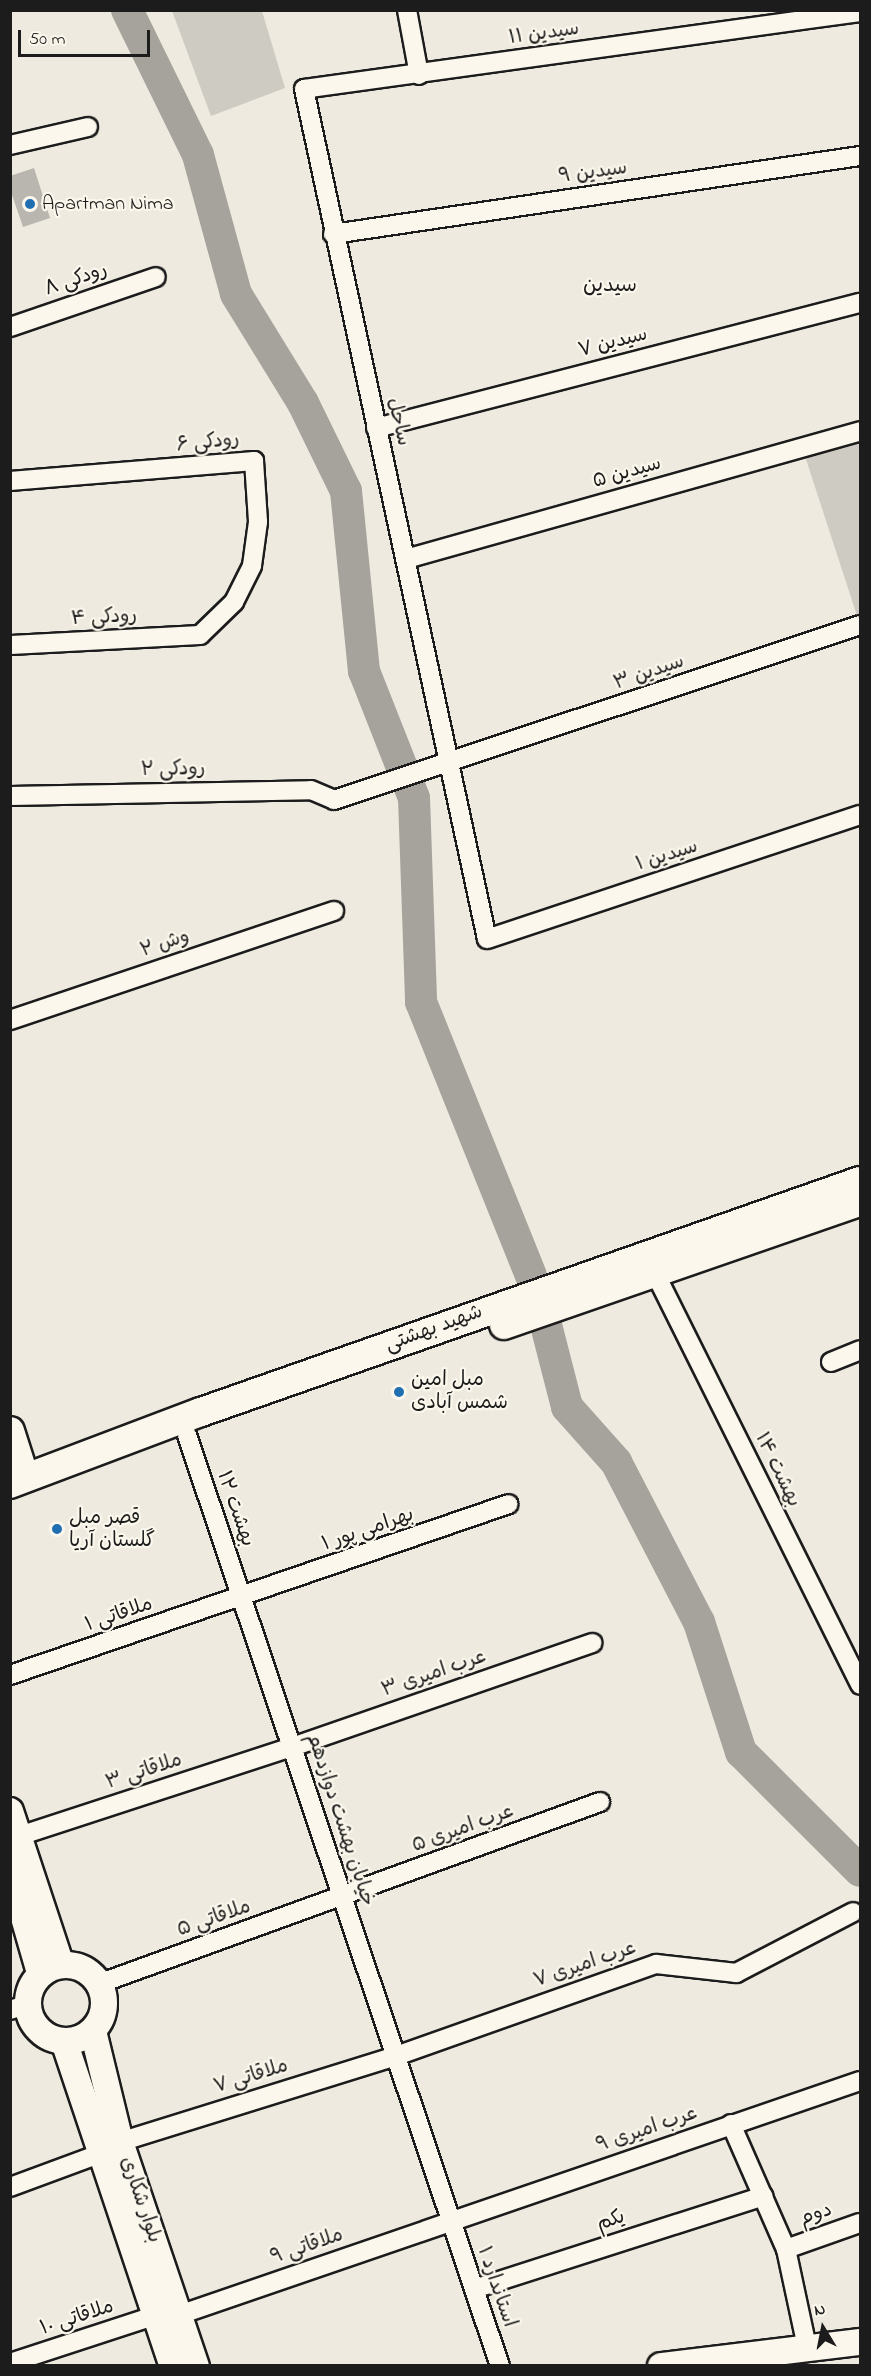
<!DOCTYPE html>
<meta charset="utf-8">
<style>
body{margin:0}
#map{position:relative;width:871px;height:2376px;overflow:hidden;background:#eeeadf;font-family:"Indie Flower","Playpen Sans Arabic",sans-serif}
div>[style]{position:absolute}
[style*='--x']{left:calc(var(--x)*1px);top:calc(var(--y)*1px);width:calc(var(--w)*1px);rotate:calc(var(--a)*1deg)}
.green>*{inset:0;background:#ceccc2}
.river>*{height:32px;margin:-16px;padding:0 16px;transform-origin:16px;border-radius:16px;background:#a6a39d}
.building>*{inset:0;background:#b9b6af}
.roads{filter:drop-shadow(2px 0 #1c1c1c) drop-shadow(-2px 0 #1c1c1c) drop-shadow(0 2px #1c1c1c) drop-shadow(0 -2px #1c1c1c)}
.minor>*{height:18px;margin:-9px;padding:0 9px;transform-origin:9px;border-radius:9px;background:#fbf7ec}
.secondary>*{height:26px;margin:-13px;padding:0 13px;transform-origin:13px;border-radius:13px;background:#fbf7ec}
.secondary>.ring{margin:-13px;padding:0;box-sizing:content-box;background:none;border:26px solid #fbf7ec;border-radius:50%}
.primary>*{height:28px;margin:-14px;padding:0 14px;transform-origin:14px;border-radius:14px;background:#fbf7ec}
.dots>*{width:16px;height:16px;translate:-50% -50%;box-sizing:border-box;border:3px solid #fbf7ec;border-radius:50%}
span{translate:-50% -50%;white-space:nowrap;text-align:center;line-height:1.15;-webkit-text-stroke:4.5px #fbf7ec;paint-order:stroke}
.street-label{font-size:20px;color:#1c1c1c}
.poi-label{font-size:20px;color:#1c1c1c}
.left{translate:0 -50%;text-align:left}
.neighbourhood-label{font-size:21px;color:#1c1c1c}
.frame{position:absolute;inset:0;border:12px solid #1c1c1c;pointer-events:none}
.north{position:absolute;left:793px;top:2298px;width:60px;height:60px;-webkit-text-stroke:4px #fbf7ec;paint-order:stroke;rotate:350deg;font-size:16px;font-weight:700;line-height:24px;text-align:center;color:#1c1c1c}
.north::after{content:'';display:block;margin:auto;width:21px;height:27px;background:#1c1c1c;clip-path:polygon(50% 0,100% 100%,50% 72%,0 100%)}
.scale{position:absolute;left:18px;top:30px;width:132px;height:27px;box-sizing:border-box;border:3px solid #1c1c1c;border-top:0;padding-left:8px;font-size:18px;line-height:21px;white-space:nowrap;color:#1c1c1c;-webkit-text-stroke:4px #fbf7ec;paint-order:stroke}
</style>
<div id="map">
<div class="green">
<div style="clip-path:polygon(172px 11px,262px 11px,285px 88px,211px 116px)"></div>
<div style="clip-path:polygon(860px 431px,860px 625px,802px 447px)"></div>
</div>
<div class="river">
<div style="--x:127;--y:10;--w:161;--a:63.9"></div>
<div style="--x:198;--y:155;--w:144;--a:74.7"></div>
<div style="--x:236;--y:294;--w:128;--a:58.4"></div>
<div style="--x:303;--y:403;--w:98;--a:64"></div>
<div style="--x:346;--y:491;--w:181;--a:84.3"></div>
<div style="--x:364;--y:671;--w:136;--a:68.5"></div>
<div style="--x:414;--y:798;--w:204;--a:88"></div>
<div style="--x:421;--y:1002;--w:294;--a:68.1"></div>
<div style="--x:546;--y:1325;--w:85;--a:75.6"></div>
<div style="--x:567;--y:1407;--w:74;--a:48.3"></div>
<div style="--x:616;--y:1462;--w:180;--a:62.6"></div>
<div style="--x:699;--y:1622;--w:137;--a:72.1"></div>
<div style="--x:741;--y:1752;--w:168;--a:45"></div>
</div>
<div class="building">
<div style="clip-path:polygon(34px 168px,50px 218px,23px 227px,10px 189px,10px 176px)"></div>
</div>
<div class="roads">
<div class="minor">
<div style="--x:407;--y:10;--w:66;--a:79.5"></div>
<div style="--x:860;--y:12;--w:561;--a:172.12"></div>
<div style="--x:304;--y:89;--w:869;--a:77.85"></div>
<div style="--x:487;--y:939;--w:393;--a:-18.4"></div>
<div style="--x:10;--y:145;--w:80;--a:-13"></div>
<div style="--x:333;--y:234;--w:533;--a:-8.42"></div>
<div style="--x:10;--y:327;--w:154;--a:-18.9"></div>
<div style="--x:376;--y:428;--w:500;--a:-14.5"></div>
<div style="--x:10;--y:481;--w:245;--a:-4.7"></div>
<div style="--x:254;--y:461;--w:61;--a:86.2"></div>
<div style="--x:258;--y:522;--w:44;--a:97.8"></div>
<div style="--x:252;--y:566;--w:40;--a:116.6"></div>
<div style="--x:234;--y:602;--w:47;--a:135.9"></div>
<div style="--x:200;--y:635;--w:190;--a:177"></div>
<div style="--x:406;--y:559;--w:472;--a:-15.7"></div>
<div style="--x:10;--y:796;--w:301;--a:-1.1"></div>
<div style="--x:311;--y:790;--w:25;--a:23"></div>
<div style="--x:334;--y:800;--w:554;--a:-18.4"></div>
<div style="--x:10;--y:1020;--w:342;--a:-18.6"></div>
<div style="--x:655;--y:1273;--w:460;--a:63.5"></div>
<div style="--x:831;--y:1362;--w:31;--a:-22"></div>
<div style="--x:187;--y:1435;--w:982;--a:71.42"></div>
<div style="--x:10;--y:1675;--w:527;--a:-18.92"></div>
<div style="--x:10;--y:1839;--w:297;--a:-18.1"></div>
<div style="--x:292;--y:1747;--w:318;--a:-19.1"></div>
<div style="--x:101;--y:1983;--w:531;--a:-19.94"></div>
<div style="--x:10;--y:2010;--w:19;--a:-18"></div>
<div style="--x:731;--y:2124;--w:137;--a:66.3"></div>
<div style="--x:786;--y:2249;--w:100;--a:77.9"></div>
<div style="--x:120;--y:2142;--w:289;--a:-17.3"></div>
<div style="--x:396;--y:2056;--w:276;--a:-19.5"></div>
<div style="--x:656;--y:1964;--w:81;--a:6.4"></div>
<div style="--x:736;--y:1973;--w:132;--a:-27.5"></div>
<div style="--x:10;--y:2187;--w:98;--a:-20.3"></div>
<div style="--x:786;--y:2249;--w:78;--a:-19.4"></div>
<div style="--x:474;--y:2289;--w:304;--a:-17.8"></div>
<div style="--x:179;--y:2315;--w:720;--a:-18.96"></div>
<div style="--x:10;--y:2363;--w:155;--a:-18.1"></div>
</div>
<div class="secondary">
<div style="--x:10;--y:1811;--w:162;--a:71.7"></div>
<div style="--x:10;--y:1869;--w:108;--a:73.9"></div>
<div class="ring" style="left:28px;top:1965px;width:50px;height:50px"></div>
<div style="--x:93;--y:2031;--w:114;--a:76.3"></div>
<div style="--x:120;--y:2142;--w:237;--a:71.3"></div>
<div style="--x:64;--y:2041;--w:343;--a:71.5"></div>
<div style="--x:661;--y:2366;--w:200;--a:-6.9"></div>
</div>
<div class="primary">
<div style="--x:504;--y:1325;--w:377;--a:-19.1"></div>
<div style="--x:10;--y:1431;--w:49;--a:72.3"></div>
<div style="--x:10;--y:1484;--w:204;--a:-20.7"></div>
<div style="--x:201;--y:1412;--w:698;--a:-19.32"></div>
</div>
</div>
<div class="dots">
<div style="left:30px;top:204px;background:#1f6fb2"></div>
<div style="left:399px;top:1392px;background:#1f6fb2"></div>
<div style="left:57px;top:1529px;background:#1f6fb2"></div>
</div>
<div class="street-label">
<span style="left:544px;top:34px;rotate:-8deg">۱۱ سیدین</span>
<span style="left:593px;top:173px;rotate:-8deg">۹ سیدین</span>
<span style="left:76px;top:280px;rotate:-19deg">رودکی ۸</span>
<span style="left:613px;top:343px;rotate:-14deg">سیدین ۷</span>
<span style="left:398px;top:422px;rotate:77deg">ساحل</span>
<span style="left:208px;top:443px;rotate:-6deg">رودکی ۶</span>
<span style="left:627px;top:473px;rotate:-16deg">سیدین ۵</span>
<span style="left:104px;top:618px;rotate:-3deg">رودکی ۴</span>
<span style="left:649px;top:673px;rotate:-19deg">سیدین ۳</span>
<span style="left:173px;top:770px;rotate:-1deg">رودکی ۲</span>
<span style="left:667px;top:856px;rotate:-18deg">سیدین ۱</span>
<span style="left:165px;top:944px;rotate:-19deg">وش ۲</span>
<span style="left:434px;top:1329px;rotate:-20deg">شهید بهشتی</span>
<span style="left:777px;top:1470px;rotate:64deg">بهشت ۱۴</span>
<span style="left:235px;top:1509px;rotate:71deg">۱۲ بهشت</span>
<span style="left:368px;top:1530px;rotate:-19deg">۱ بهرامی پور</span>
<span style="left:119px;top:1615px;rotate:-19deg">ملاقاتی ۱</span>
<span style="left:434px;top:1674px;rotate:-19deg">۳ عرب امیری</span>
<span style="left:144px;top:1772px;rotate:-18deg">ملاقاتی ۳</span>
<span style="left:340px;top:1820px;rotate:72deg">خیابان بهشت دوازدهم</span>
<span style="left:463px;top:1829px;rotate:-20deg">۵ عرب امیری</span>
<span style="left:214px;top:1919px;rotate:-19deg">ملاقاتی ۵</span>
<span style="left:585px;top:1965px;rotate:-19deg">۷ عرب امیری</span>
<span style="left:251px;top:2077px;rotate:-17deg">۷ ملاقاتی</span>
<span style="left:647px;top:2130px;rotate:-19deg">۹ عرب امیری</span>
<span style="left:140px;top:2200px;rotate:71deg">بلوار شکاری</span>
<span style="left:816px;top:2215px;rotate:-19deg">دوم</span>
<span style="left:611px;top:2221px;rotate:-18deg">یکم</span>
<span style="left:307px;top:2247px;rotate:-19deg">ملاقاتی ۹</span>
<span style="left:496px;top:2287px;rotate:71deg">استاندارد ۱</span>
<span style="left:77px;top:2318px;rotate:-18deg">۱۰ ملاقاتی</span>
</div>
<div class="poi-label">
<span class="left" style="left:42px;top:204px">Apartman Nima</span>
<span class="left" style="left:411px;top:1392px">مبل امین<br>شمس آبادی</span>
<span class="left" style="left:69px;top:1530px">قصر مبل<br>گلستان آریا</span>
</div>
<div class="neighbourhood-label">
<span style="left:610px;top:286px">سیدین</span>
</div>
<div class="frame"></div>
<div class="north">N</div>
<div class="scale">50 m</div>
</div>
